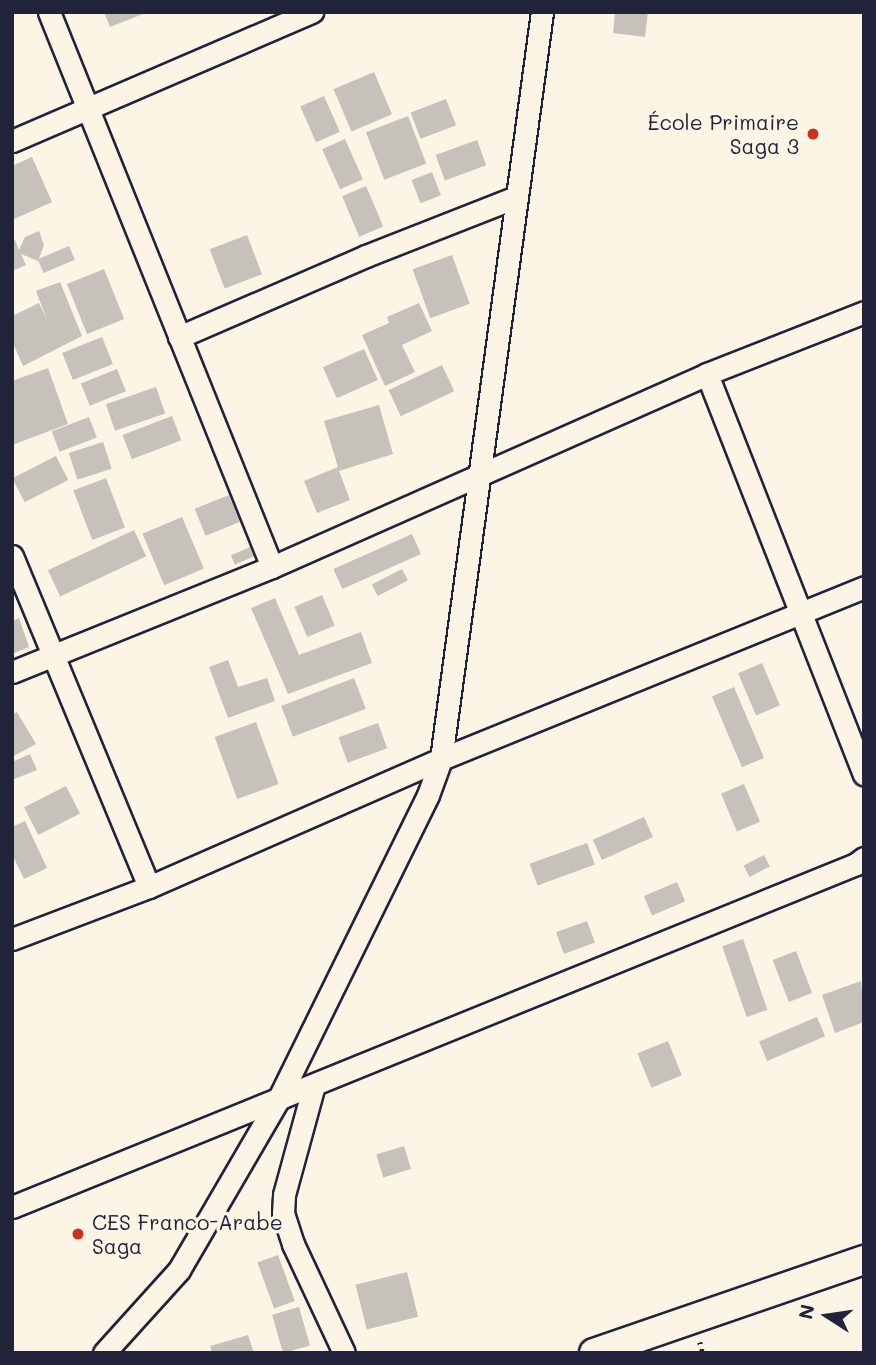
<!DOCTYPE html>
<meta charset="utf-8">
<style>
body{margin:0}
#map{position:relative;width:876px;height:1365px;overflow:hidden;background:#fcf5e5;font-family:Mali,sans-serif}
div>[style]{position:absolute}
[style*='--x']{left:calc(var(--x)*1px);top:calc(var(--y)*1px);width:calc(var(--w)*1px);rotate:calc(var(--a)*1deg)}
.building>*{inset:0;background:#c6c1bb;transform-origin:0 0}
.path>*{height:4.5px;margin-top:-2.25px;transform-origin:0;background:repeating-linear-gradient(90deg,#22223b 0 2px,transparent 0 7px)}
.roads{filter:drop-shadow(2px 0 #22223b) drop-shadow(-2px 0 #22223b) drop-shadow(0 2px #22223b) drop-shadow(0 -2px #22223b)}
.street>*{height:21px;margin:-10.5px;padding:0 10.5px;transform-origin:10.5px;border-radius:10.5px;background:#fcf5e5}
.secondary>*{height:28px;margin:-14px;padding:0 14px;transform-origin:14px;border-radius:14px;background:#fcf5e5}
.dots>*{width:19px;height:19px;translate:-50% -50%;box-sizing:border-box;border:4px solid #fcf5e5;border-radius:50%}
span{translate:-50% -50%;white-space:nowrap;text-align:center;line-height:1.15;-webkit-text-stroke:7px #fcf5e5;paint-order:stroke}
.poi-label{font-size:21px;color:#22223b}
.right{translate:-100% -50%;text-align:right}
.left{translate:0 -50%;text-align:left}
.frame{position:absolute;inset:0;border:14px solid #22223b;pointer-events:none}
.north{position:absolute;left:792px;top:1281px;width:70px;height:70px;-webkit-text-stroke:5px #fcf5e5;paint-order:stroke;rotate:282deg;font-size:19px;font-weight:700;line-height:28px;text-align:center;color:#22223b}
.north::after{content:'';display:block;margin:auto;width:24px;height:32px;background:#22223b;clip-path:polygon(50% 0,100% 100%,50% 72%,0 100%)}
</style>
<div id="map">
<div class="building">
<div style="clip-path:polygon(104px 12px,148px 12px,110px 27px)"></div>
<div style="clip-path:polygon(615px 12px,648px 12px,645px 37px,613px 33px)"></div>
<div style="left:374px;top:72px;width:46px;height:44px;rotate:67deg"></div>
<div style="left:324px;top:96px;width:39px;height:26px;rotate:66deg"></div>
<div style="left:446px;top:99px;width:28px;height:38px;rotate:69deg"></div>
<div style="left:408px;top:116px;width:51px;height:45px;rotate:69deg"></div>
<div style="left:345px;top:139px;width:44px;height:25px;rotate:66deg"></div>
<div style="left:477px;top:140px;width:27px;height:44px;rotate:70deg"></div>
<div style="clip-path:polygon(32px 157px,52px 202px,12px 220px,12px 166px)"></div>
<div style="left:432px;top:172px;width:25px;height:22px;rotate:69deg"></div>
<div style="left:366px;top:186px;width:44px;height:26px;rotate:67deg"></div>
<div style="clip-path:polygon(39px 231px,44px 245px,38px 261px,21px 254px,26px 265px,12px 271px,12px 241px,15px 240px,19px 250px,25px 237px)"></div>
<div style="left:247px;top:235px;width:42px;height:40px;rotate:69deg"></div>
<div style="left:69px;top:246px;width:15px;height:34px;rotate:67deg"></div>
<div style="left:452px;top:255px;width:52px;height:42px;rotate:70deg"></div>
<div style="left:104px;top:269px;width:54px;height:40px;rotate:68deg"></div>
<div style="clip-path:polygon(60px 282px,82px 336px,23px 366px,12px 341px,12px 316px,39px 303px,47px 320px,36px 291px)"></div>
<div style="clip-path:polygon(419px 303px,432px 331px,402px 345px,415px 372px,385px 386px,362px 335px,389px 323px,387px 317px)"></div>
<div style="left:102px;top:337px;width:29px;height:43px;rotate:68deg"></div>
<div style="left:364px;top:349px;width:34px;height:45px;rotate:66deg"></div>
<div style="left:442px;top:365px;width:29px;height:59px;rotate:65deg"></div>
<div style="clip-path:polygon(48px 368px,68px 424px,12px 445px,12px 381px)"></div>
<div style="left:117px;top:369px;width:24px;height:39px;rotate:68deg"></div>
<div style="left:156px;top:387px;width:28px;height:53px;rotate:71deg"></div>
<div style="clip-path:polygon(379px 405px,393px 454px,339px 471px,350px 500px,317px 513px,304px 481px,338px 467px,324px 421px)"></div>
<div style="left:172px;top:416px;width:26px;height:53px;rotate:69deg"></div>
<div style="left:89px;top:417px;width:22px;height:40px;rotate:69deg"></div>
<div style="left:103px;top:442px;width:28px;height:36px;rotate:72deg"></div>
<div style="left:56px;top:456px;width:27px;height:49px;rotate:63deg"></div>
<div style="left:106px;top:478px;width:53px;height:35px;rotate:69deg"></div>
<div style="left:229px;top:495px;width:29px;height:37px;rotate:68deg"></div>
<div style="left:182px;top:517px;width:56px;height:43px;rotate:67deg"></div>
<div style="left:134px;top:530px;width:29px;height:95px;rotate:65deg"></div>
<div style="left:412px;top:534px;width:22px;height:86px;rotate:66deg"></div>
<div style="left:250px;top:547px;width:10px;height:21px;rotate:66deg"></div>
<div style="left:402px;top:569px;width:13px;height:34px;rotate:63deg"></div>
<div style="left:322px;top:595px;width:33px;height:30px;rotate:67deg"></div>
<div style="clip-path:polygon(275px 598px,299px 655px,361px 632px,372px 663px,288px 694px,251px 608px)"></div>
<div style="clip-path:polygon(19px 618px,29px 647px,12px 654px,12px 621px)"></div>
<div style="clip-path:polygon(228px 660px,238px 687px,267px 678px,275px 701px,228px 718px,209px 667px)"></div>
<div style="left:762px;top:663px;width:46px;height:26px;rotate:67deg"></div>
<div style="left:354px;top:678px;width:33px;height:78px;rotate:69deg"></div>
<div style="left:734px;top:687px;width:77px;height:24px;rotate:67deg"></div>
<div style="clip-path:polygon(17px 712px,36px 744px,12px 757px,12px 715px)"></div>
<div style="left:256px;top:722px;width:66px;height:44px;rotate:70deg"></div>
<div style="left:378px;top:723px;width:27px;height:42px;rotate:70deg"></div>
<div style="clip-path:polygon(30px 754px,37px 770px,12px 780px,12px 762px)"></div>
<div style="left:744px;top:784px;width:41px;height:25px;rotate:67deg"></div>
<div style="left:66px;top:786px;width:31px;height:47px;rotate:63deg"></div>
<div style="left:644px;top:817px;width:22px;height:56px;rotate:66deg"></div>
<div style="clip-path:polygon(25px 821px,47px 868px,24px 879px,12px 854px,12px 827px)"></div>
<div style="left:587px;top:843px;width:23px;height:61px;rotate:70deg"></div>
<div style="left:764px;top:855px;width:13px;height:23px;rotate:63deg"></div>
<div style="left:677px;top:882px;width:21px;height:36px;rotate:67deg"></div>
<div style="left:587px;top:921px;width:23px;height:33px;rotate:70deg"></div>
<div style="left:743px;top:939px;width:75px;height:22px;rotate:71deg"></div>
<div style="left:796px;top:951px;width:45px;height:25px;rotate:69deg"></div>
<div style="clip-path:polygon(861px 981px,864px 1022px,835px 1033px,822px 995px)"></div>
<div style="left:817px;top:1017px;width:21px;height:63px;rotate:67deg"></div>
<div style="left:668px;top:1041px;width:37px;height:33px;rotate:68deg"></div>
<div style="left:404px;top:1146px;width:24px;height:29px;rotate:73deg"></div>
<div style="left:278px;top:1255px;width:49px;height:22px;rotate:70deg"></div>
<div style="left:407px;top:1272px;width:46px;height:53px;rotate:76deg"></div>
<div style="left:299px;top:1307px;width:40px;height:28px;rotate:74deg"></div>
<div style="clip-path:polygon(248px 1335px,254px 1353px,212px 1353px,210px 1346px)"></div>
</div>
<div class="path">
<div style="--x:700;--y:1342;--w:11;--a:75"></div>
</div>
<div class="roads">
<div class="street">
<div style="--x:49;--y:12;--w:598;--a:68.11"></div>
<div style="--x:12;--y:141;--w:327;--a:-23.3"></div>
<div style="--x:179;--y:337;--w:204;--a:-23.4"></div>
<div style="--x:366;--y:256;--w:161;--a:-21.5"></div>
<div style="--x:707;--y:374;--w:430;--a:68.6"></div>
<div style="--x:12;--y:556;--w:358;--a:67.5"></div>
<div style="--x:12;--y:672;--w:280;--a:-22"></div>
<div style="--x:272;--y:567;--w:476;--a:-23.9"></div>
<div style="--x:707;--y:374;--w:169;--a:-21.5"></div>
<div style="--x:12;--y:939;--w:147;--a:-20.8"></div>
<div style="--x:149;--y:887;--w:319;--a:-23.7"></div>
<div style="--x:441;--y:759;--w:457;--a:-22.1"></div>
<div style="--x:314;--y:1085;--w:114;--a:105.3"></div>
<div style="--x:284;--y:1195;--w:18;--a:93"></div>
<div style="--x:283;--y:1213;--w:33;--a:72"></div>
<div style="--x:293;--y:1244;--w:120;--a:64.9"></div>
<div style="--x:12;--y:1207;--w:911;--a:-22.12"></div>
<div style="--x:856;--y:864;--w:10;--a:-37"></div>
<div style="--x:104;--y:1353;--w:112;--a:-47.9"></div>
<div style="--x:179;--y:1270;--w:197;--a:-59.8"></div>
<div style="--x:278;--y:1100;--w:340;--a:-63.8"></div>
<div style="--x:428;--y:795;--w:38;--a:-70"></div>
<div style="--x:441;--y:759;--w:754;--a:-82.3"></div>
</div>
<div class="secondary">
<div style="--x:594;--y:1353;--w:286;--a:-19"></div>
</div>
</div>
<div class="dots">
<div style="left:813px;top:134px;background:#c8321e"></div>
<div style="left:78px;top:1234px;background:#c8321e"></div>
</div>
<div class="poi-label">
<span class="right" style="left:799px;top:134px">École Primaire<br>Saga 3</span>
<span class="left" style="left:92px;top:1234px">CES Franco-Arabe<br>Saga</span>
</div>
<div class="frame"></div>
<div class="north">N</div>
</div>
